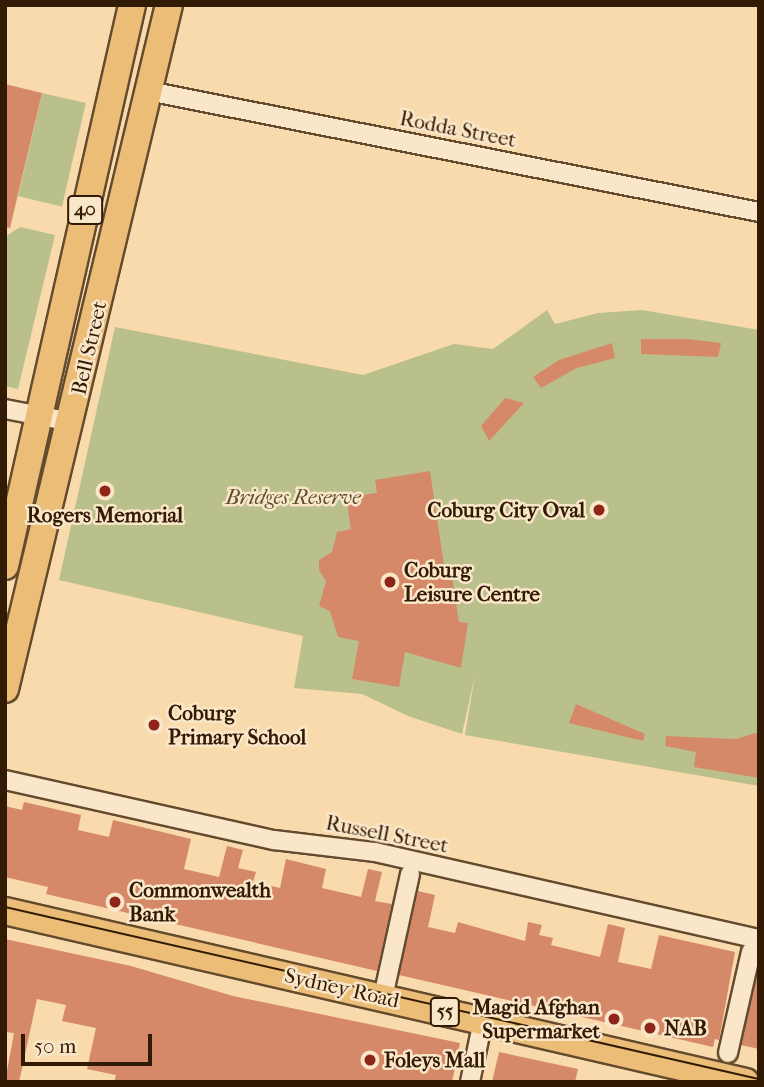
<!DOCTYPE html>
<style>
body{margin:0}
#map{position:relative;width:764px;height:1087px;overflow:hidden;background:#f8daac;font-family:"IM FELL French Canon",serif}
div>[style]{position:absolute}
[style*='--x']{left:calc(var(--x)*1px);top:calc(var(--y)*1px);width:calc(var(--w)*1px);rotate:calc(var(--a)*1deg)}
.green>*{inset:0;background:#bac08c;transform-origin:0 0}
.building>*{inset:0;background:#d68969}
.roads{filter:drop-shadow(2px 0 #644b2f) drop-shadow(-2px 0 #644b2f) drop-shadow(0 2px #644b2f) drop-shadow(0 -2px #644b2f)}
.minor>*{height:18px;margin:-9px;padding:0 9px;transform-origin:9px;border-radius:9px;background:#fae7c9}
.highway>*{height:26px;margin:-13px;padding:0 13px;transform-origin:13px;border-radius:13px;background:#ecbd76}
.tram>*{height:2px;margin:-1px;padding:0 1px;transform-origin:1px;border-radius:1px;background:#321b05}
.dots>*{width:19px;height:19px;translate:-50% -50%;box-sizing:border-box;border:4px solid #fae7c9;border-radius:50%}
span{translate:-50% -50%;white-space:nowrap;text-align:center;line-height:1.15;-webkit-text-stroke:5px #fae7c9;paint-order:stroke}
.shield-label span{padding:2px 5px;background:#fae7c9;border:2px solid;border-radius:5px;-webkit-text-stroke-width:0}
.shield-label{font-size:19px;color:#321b05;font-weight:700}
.street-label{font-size:21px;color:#321b05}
.park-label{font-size:21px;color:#5b4d2e;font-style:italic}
.poi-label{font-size:21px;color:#321b05;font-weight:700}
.right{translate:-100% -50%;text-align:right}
.left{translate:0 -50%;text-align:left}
.frame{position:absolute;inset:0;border:7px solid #321b05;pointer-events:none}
.scale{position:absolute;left:21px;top:1034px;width:131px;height:32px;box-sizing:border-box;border:4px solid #321b05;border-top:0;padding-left:9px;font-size:21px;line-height:24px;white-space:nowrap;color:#321b05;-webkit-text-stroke:5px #fae7c9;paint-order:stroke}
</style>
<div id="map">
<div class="green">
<div style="left:42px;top:93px;width:45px;height:106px;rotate:13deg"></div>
<div style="clip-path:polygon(20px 227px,55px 235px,18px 389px,5px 386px,5px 237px)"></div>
<div style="clip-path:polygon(547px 310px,555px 324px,598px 313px,642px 310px,759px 330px,759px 786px,465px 735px,475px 675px,462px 734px,408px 716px,362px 694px,294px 688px,303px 636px,59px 580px,115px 327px,363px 375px,454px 344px,493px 349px)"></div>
</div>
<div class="building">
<div style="clip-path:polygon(5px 84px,42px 93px,10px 228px,5px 227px)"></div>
<div style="clip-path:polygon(641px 339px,687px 339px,721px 343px,718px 357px,641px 354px)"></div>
<div style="clip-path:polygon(612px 343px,615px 358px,577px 368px,541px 388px,533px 377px,559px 360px)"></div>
<div style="clip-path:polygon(505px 398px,524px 403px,489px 441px,481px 426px)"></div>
<div style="clip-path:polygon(430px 471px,444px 565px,450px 564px,459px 622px,468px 623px,461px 668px,405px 652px,399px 687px,352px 679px,359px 641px,338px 637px,330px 611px,319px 606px,326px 581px,319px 570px,319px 560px,332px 552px,337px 532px,351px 529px,346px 497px,377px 493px,375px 480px)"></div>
<div style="clip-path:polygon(576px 704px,645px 734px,643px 741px,569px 723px)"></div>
<div style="clip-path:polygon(759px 732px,759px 778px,694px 767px,696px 752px,665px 746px,666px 736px,736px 739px)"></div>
<div style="clip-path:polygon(24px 802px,81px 815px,78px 830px,109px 837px,113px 820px,191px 839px,184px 869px,219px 877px,227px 846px,243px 850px,238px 868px,256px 872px,253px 882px,280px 888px,286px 859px,326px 869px,322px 888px,361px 897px,368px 869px,382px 872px,375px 901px,392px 904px,377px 971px,46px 894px,48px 887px,5px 877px,5px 806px,22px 810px)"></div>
<div style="clip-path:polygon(418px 891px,435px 895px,428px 927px,455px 933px,458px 922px,525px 941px,528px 922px,542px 925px,539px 935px,553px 938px,551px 945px,600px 957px,608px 924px,625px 928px,618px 962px,651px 969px,659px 935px,735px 952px,719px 1040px,715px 1039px,713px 1047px,399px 975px)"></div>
<div style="clip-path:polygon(5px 939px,131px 966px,233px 996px,460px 1043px,452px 1082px,114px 1082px,116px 1075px,87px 1069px,96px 1028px,62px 1021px,66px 1005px,37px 999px,19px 1082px,5px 1082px,14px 1033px,5px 1032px)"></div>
<div style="clip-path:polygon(757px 976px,759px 977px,759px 1049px,741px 1045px)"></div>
<div style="clip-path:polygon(499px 1052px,578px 1069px,575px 1082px,492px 1082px)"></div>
</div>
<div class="roads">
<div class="minor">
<div style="--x:148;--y:91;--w:623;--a:11.2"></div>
<div style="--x:5;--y:409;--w:67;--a:11.1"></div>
<div style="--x:5;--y:780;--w:276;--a:12.6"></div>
<div style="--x:274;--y:840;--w:102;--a:6.8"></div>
<div style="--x:375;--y:852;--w:394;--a:12.8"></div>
<div style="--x:383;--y:997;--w:126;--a:-77.6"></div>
<div style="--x:728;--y:1053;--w:104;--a:-77.2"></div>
<div style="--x:470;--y:1082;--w:62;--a:-78"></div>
</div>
<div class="highway">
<div style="--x:5;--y:566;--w:575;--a:-77.24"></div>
<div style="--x:5;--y:689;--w:703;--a:-76.52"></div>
<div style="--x:5;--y:911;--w:760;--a:12.99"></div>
</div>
</div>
<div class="tram">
<div style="--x:5;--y:907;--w:773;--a:12.85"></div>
</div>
<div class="dots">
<div style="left:105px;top:491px;background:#8f2418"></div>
<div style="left:599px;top:510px;background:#8f2418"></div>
<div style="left:390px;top:582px;background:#8f2418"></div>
<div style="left:154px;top:725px;background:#8f2418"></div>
<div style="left:115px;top:902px;background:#8f2418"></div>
<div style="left:614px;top:1019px;background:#8f2418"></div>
<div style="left:650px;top:1028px;background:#8f2418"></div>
<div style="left:370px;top:1060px;background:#8f2418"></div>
</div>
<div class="shield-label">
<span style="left:85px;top:210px">40</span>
<span style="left:445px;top:1012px">55</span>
</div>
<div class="street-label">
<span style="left:458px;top:129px;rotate:11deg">Rodda Street</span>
<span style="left:89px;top:348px;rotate:-77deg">Bell Street</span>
<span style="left:387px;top:834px;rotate:11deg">Russell Street</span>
<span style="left:342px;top:988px;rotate:13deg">Sydney Road</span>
</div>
<div class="park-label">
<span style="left:293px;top:497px">Bridges Reserve</span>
</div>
<div class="poi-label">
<span class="right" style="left:585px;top:510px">Coburg City Oval</span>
<span style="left:105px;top:515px">Rogers Memorial</span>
<span class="left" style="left:404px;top:582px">Coburg<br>Leisure Centre</span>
<span class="left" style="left:168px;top:725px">Coburg<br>Primary School</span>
<span class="left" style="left:129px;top:902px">Commonwealth<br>Bank</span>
<span class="right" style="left:600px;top:1019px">Magid Afghan<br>Supermarket</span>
<span class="left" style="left:664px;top:1028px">NAB</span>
<span class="left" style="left:384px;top:1060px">Foleys Mall</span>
</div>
<div class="frame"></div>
<div class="scale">50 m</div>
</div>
